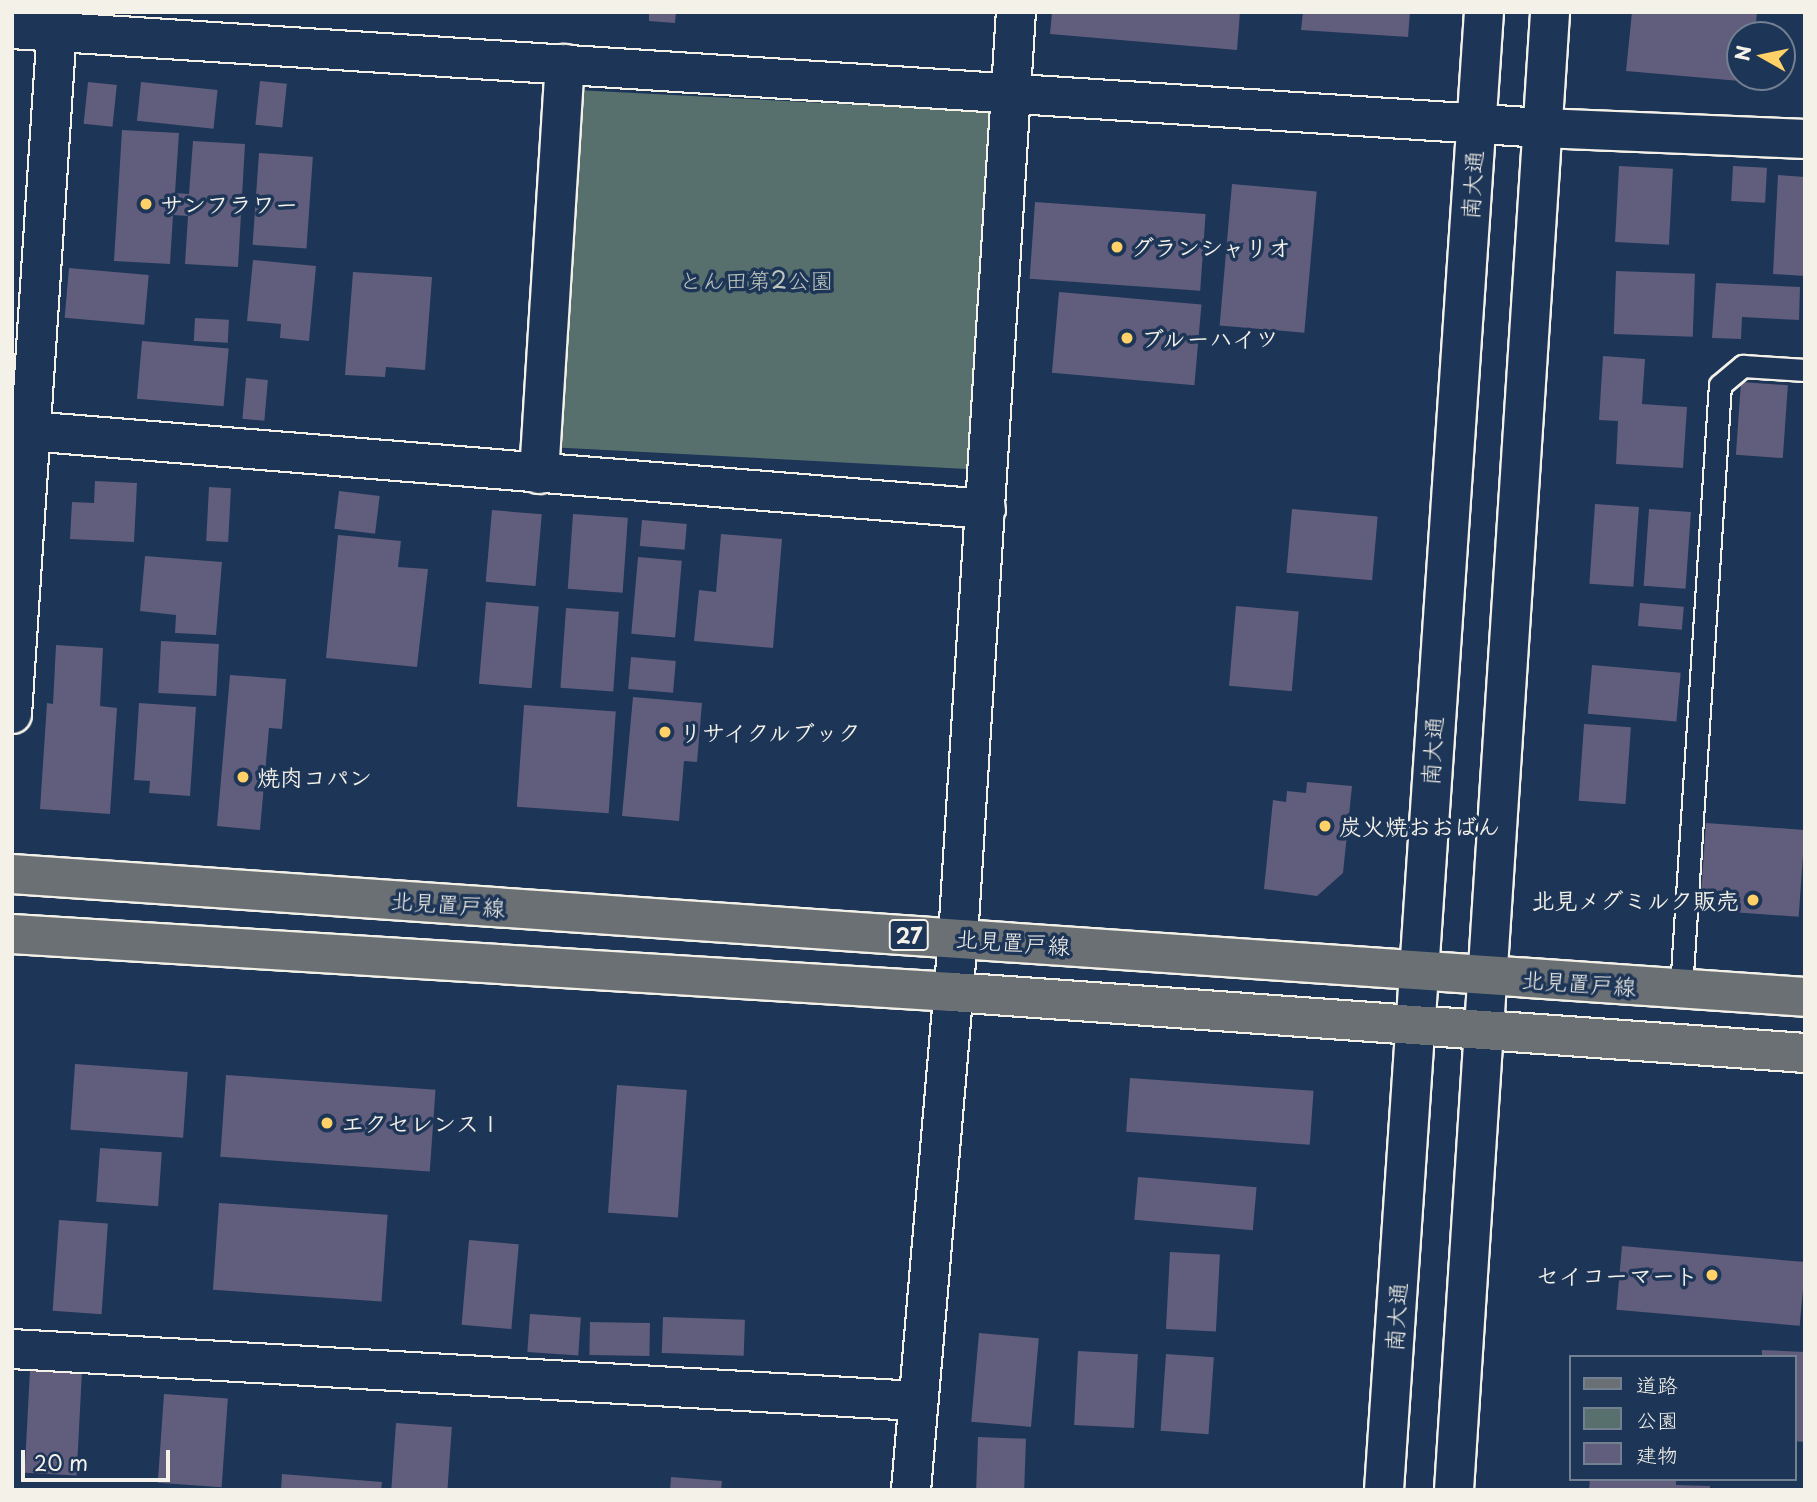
<!DOCTYPE html>
<meta charset="utf-8">
<style>
body{margin:0}
#map{position:relative;width:1817px;height:1502px;overflow:hidden;background:#1d3557;font-family:"Playpen Sans","Klee One",sans-serif}
div>[style]{position:absolute}
[style*='--x']{left:calc(var(--x)*1px);top:calc(var(--y)*1px);width:calc(var(--w)*1px);rotate:calc(var(--a)*1deg)}
.green>*{inset:0;background:#57706d;transform-origin:0 0}
.building>*{inset:0;background:#605d7d;transform-origin:0 0}
.roads{filter:drop-shadow(2px 0 #f4f1e8) drop-shadow(-2px 0 #f4f1e8) drop-shadow(0 2px #f4f1e8) drop-shadow(0 -2px #f4f1e8)}
.lane>*{height:21px;margin:-10.5px;padding:0 10.5px;transform-origin:10.5px;border-radius:10.5px;background:#1d3557}
.street>*{height:38px;margin:-19px;padding:0 19px;transform-origin:19px;border-radius:19px;background:#1d3557}
.secondary>*{height:38px;margin:-19px;padding:0 19px;transform-origin:19px;border-radius:19px;background:#1d3557}
.primary>*{height:38px;margin:-19px;padding:0 19px;transform-origin:19px;border-radius:19px;background:#6a7074}
.dots>*{width:19px;height:19px;translate:-50% -50%;box-sizing:border-box;border:4px solid #1d3557;border-radius:50%}
span{translate:-50% -50%;white-space:nowrap;text-align:center;line-height:1.15;-webkit-text-stroke:7px #1d3557;paint-order:stroke}
.shield-label span{padding:2px 5px;background:#1d3557;border:2px solid;border-radius:5px;-webkit-text-stroke-width:0}
.shield-label{font-size:21px;color:#f4f1e8;font-weight:700}
.street-label{font-size:23px;color:#f4f1e8}
.poi-label{font-size:23px;color:#f4f1e8;font-weight:700}
.left{translate:0 -50%;text-align:left}
.right{translate:-100% -50%;text-align:right}
.park-label{font-size:23px;color:#bdc4bd}
.frame{position:absolute;inset:0;border:14px solid #f4f1e8;pointer-events:none}
.legend{position:absolute;left:1569px;top:1355px;width:228px;height:126px;box-sizing:border-box;background:#1d3557;border:2px solid #738091;margin:0;padding:9px 12px;list-style:none;font-size:21px;color:#f4f1e8}
.legend li{display:flex;align-items:center;gap:14px;height:35px}
.legend b{width:35px;border:2px solid #738091}
.north{position:absolute;left:1726px;top:21px;width:70px;height:70px;box-sizing:border-box;background:#1d3557;border:2px solid #738091;border-radius:50%;rotate:279deg;font-size:19px;font-weight:700;line-height:28px;text-align:center;color:#f4f1e8}
.north::after{content:'';display:block;margin:auto;width:24px;height:32px;background:#ffd166;clip-path:polygon(50% 0,100% 100%,50% 72%,0 100%)}
.scale{position:absolute;left:21px;top:1450px;width:149px;height:32px;box-sizing:border-box;border:4px solid #f4f1e8;border-top:0;padding-left:9px;font-size:21px;line-height:24px;white-space:nowrap;color:#f4f1e8;-webkit-text-stroke:5px #1d3557;paint-order:stroke}
</style>
<div id="map">
<div class="green">
<div style="left:576px;top:90px;width:415px;height:358px;rotate:3deg"></div>
</div>
<div class="building">
<div style="clip-path:polygon(649px 12px,676px 12px,675px 23px,649px 21px)"></div>
<div style="clip-path:polygon(1052px 12px,1240px 12px,1237px 50px,1050px 34px)"></div>
<div style="clip-path:polygon(1303px 12px,1410px 12px,1408px 37px,1301px 30px)"></div>
<div style="clip-path:polygon(1632px 12px,1757px 12px,1755px 35px,1740px 35px,1740px 77px,1751px 77px,1751px 82px,1626px 71px)"></div>
<div style="left:260px;top:81px;width:27px;height:44px;rotate:6deg"></div>
<div style="left:88px;top:82px;width:29px;height:42px;rotate:6deg"></div>
<div style="left:141px;top:82px;width:77px;height:39px;rotate:6deg"></div>
<div style="clip-path:polygon(122px 130px,179px 133px,175px 193px,189px 194px,193px 141px,245px 144px,238px 267px,185px 264px,188px 216px,173px 215px,170px 264px,114px 261px)"></div>
<div style="left:259px;top:153px;width:54px;height:92px;rotate:4deg"></div>
<div style="left:1619px;top:166px;width:54px;height:76px;rotate:3deg"></div>
<div style="left:1733px;top:166px;width:34px;height:35px;rotate:3deg"></div>
<div style="clip-path:polygon(1778px 175px,1805px 177px,1805px 276px,1773px 274px)"></div>
<div style="left:1232px;top:184px;width:85px;height:142px;rotate:5deg"></div>
<div style="left:1035px;top:202px;width:171px;height:77px;rotate:4deg"></div>
<div style="clip-path:polygon(253px 260px,316px 266px,309px 341px,280px 338px,281px 324px,247px 321px)"></div>
<div style="left:69px;top:268px;width:80px;height:50px;rotate:5deg"></div>
<div style="left:1616px;top:271px;width:79px;height:63px;rotate:2deg"></div>
<div style="clip-path:polygon(353px 272px,432px 277px,425px 370px,386px 367px,385px 377px,345px 375px)"></div>
<div style="clip-path:polygon(1716px 283px,1800px 287px,1799px 320px,1742px 317px,1741px 339px,1712px 338px)"></div>
<div style="left:1059px;top:292px;width:143px;height:81px;rotate:5deg"></div>
<div style="left:195px;top:318px;width:34px;height:23px;rotate:3deg"></div>
<div style="left:142px;top:341px;width:87px;height:58px;rotate:5deg"></div>
<div style="clip-path:polygon(1603px 356px,1645px 359px,1642px 404px,1687px 407px,1683px 468px,1616px 464px,1618px 421px,1599px 420px)"></div>
<div style="left:246px;top:378px;width:22px;height:41px;rotate:5deg"></div>
<div style="left:1741px;top:382px;width:47px;height:73px;rotate:4deg"></div>
<div style="clip-path:polygon(95px 481px,137px 483px,134px 542px,70px 539px,72px 502px,94px 503px)"></div>
<div style="left:209px;top:487px;width:22px;height:54px;rotate:3deg"></div>
<div style="left:339px;top:491px;width:41px;height:38px;rotate:7deg"></div>
<div style="left:1595px;top:504px;width:44px;height:80px;rotate:4deg"></div>
<div style="left:1292px;top:509px;width:86px;height:64px;rotate:5deg"></div>
<div style="left:1649px;top:509px;width:42px;height:77px;rotate:4deg"></div>
<div style="left:492px;top:510px;width:50px;height:72px;rotate:5deg"></div>
<div style="left:573px;top:514px;width:55px;height:75px;rotate:4deg"></div>
<div style="left:642px;top:520px;width:45px;height:26px;rotate:5deg"></div>
<div style="clip-path:polygon(721px 534px,782px 539px,773px 648px,694px 641px,699px 590px,716px 592px)"></div>
<div style="clip-path:polygon(338px 535px,401px 541px,398px 567px,428px 569px,417px 667px,326px 658px)"></div>
<div style="clip-path:polygon(145px 556px,222px 562px,216px 635px,175px 633px,176px 615px,140px 611px)"></div>
<div style="left:638px;top:557px;width:44px;height:77px;rotate:5deg"></div>
<div style="left:486px;top:602px;width:53px;height:82px;rotate:5deg"></div>
<div style="left:1640px;top:603px;width:44px;height:23px;rotate:5deg"></div>
<div style="left:1236px;top:606px;width:63px;height:80px;rotate:5deg"></div>
<div style="left:566px;top:608px;width:53px;height:80px;rotate:4deg"></div>
<div style="left:161px;top:641px;width:58px;height:52px;rotate:3deg"></div>
<div style="clip-path:polygon(56px 645px,103px 648px,100px 706px,117px 708px,110px 814px,40px 809px,47px 703px,53px 704px)"></div>
<div style="left:631px;top:657px;width:45px;height:32px;rotate:5deg"></div>
<div style="left:1592px;top:665px;width:89px;height:49px;rotate:5deg"></div>
<div style="clip-path:polygon(230px 675px,286px 679px,282px 729px,269px 728px,260px 830px,217px 826px)"></div>
<div style="clip-path:polygon(633px 697px,702px 703px,697px 762px,684px 761px,679px 821px,622px 816px)"></div>
<div style="clip-path:polygon(139px 703px,196px 707px,190px 796px,149px 793px,150px 781px,134px 780px)"></div>
<div style="left:524px;top:705px;width:92px;height:102px;rotate:4deg"></div>
<div style="left:1584px;top:724px;width:47px;height:77px;rotate:4deg"></div>
<div style="clip-path:polygon(1307px 782px,1352px 786px,1343px 873px,1317px 896px,1264px 889px,1273px 800px,1286px 802px,1287px 791px,1306px 793px)"></div>
<div style="left:1706px;top:823px;width:99px;height:87px;rotate:4deg"></div>
<div style="left:75px;top:1064px;width:113px;height:66px;rotate:4deg"></div>
<div style="left:226px;top:1075px;width:210px;height:82px;rotate:4deg"></div>
<div style="left:1130px;top:1078px;width:184px;height:54px;rotate:4deg"></div>
<div style="left:617px;top:1085px;width:70px;height:128px;rotate:4deg"></div>
<div style="left:100px;top:1148px;width:62px;height:54px;rotate:4deg"></div>
<div style="left:1138px;top:1177px;width:119px;height:43px;rotate:5deg"></div>
<div style="left:219px;top:1203px;width:169px;height:87px;rotate:4deg"></div>
<div style="left:59px;top:1220px;width:49px;height:91px;rotate:4deg"></div>
<div style="left:469px;top:1240px;width:50px;height:85px;rotate:5deg"></div>
<div style="left:1622px;top:1246px;width:184px;height:64px;rotate:5deg"></div>
<div style="left:1170px;top:1252px;width:50px;height:77px;rotate:3deg"></div>
<div style="left:530px;top:1314px;width:51px;height:38px;rotate:4deg"></div>
<div style="left:663px;top:1317px;width:82px;height:36px;rotate:2deg"></div>
<div style="left:590px;top:1322px;width:60px;height:33px;rotate:1deg"></div>
<div style="left:979px;top:1333px;width:60px;height:89px;rotate:5deg"></div>
<div style="clip-path:polygon(1762px 1350px,1805px 1352px,1805px 1442px,1794px 1441px,1794px 1357px,1762px 1357px)"></div>
<div style="left:1078px;top:1351px;width:60px;height:74px;rotate:3deg"></div>
<div style="left:1166px;top:1354px;width:48px;height:77px;rotate:4deg"></div>
<div style="left:30px;top:1370px;width:52px;height:103px;rotate:3deg"></div>
<div style="left:164px;top:1394px;width:64px;height:89px;rotate:4deg"></div>
<div style="left:396px;top:1423px;width:56px;height:67px;rotate:4deg"></div>
<div style="left:978px;top:1437px;width:48px;height:53px;rotate:2deg"></div>
<div style="clip-path:polygon(282px 1474px,382px 1482px,381px 1490px,281px 1490px)"></div>
<div style="clip-path:polygon(671px 1477px,722px 1481px,721px 1490px,670px 1490px)"></div>
<div style="clip-path:polygon(1590px 1479px,1676px 1479px,1676px 1485px,1710px 1486px,1710px 1490px,1589px 1490px)"></div>
</div>
<div class="roads">
<div class="lane">
<div style="--x:1681;--y:989;--w:605;--a:-86.31"></div>
<div style="--x:1720;--y:385;--w:30;--a:-40"></div>
<div style="--x:1743;--y:366;--w:62;--a:3.7"></div>
</div>
<div class="street">
<div style="--x:12;--y:29;--w:1534;--a:3.7"></div>
<div style="--x:1543;--y:128;--w:262;--a:2.4"></div>
<div style="--x:29;--y:431;--w:960;--a:4.66"></div>
<div style="--x:539;--y:474;--w:411;--a:-86.4"></div>
<div style="--x:12;--y:714;--w:704;--a:-86.25"></div>
<div style="--x:12;--y:1349;--w:906;--a:3.29"></div>
<div style="--x:911;--y:1490;--w:554;--a:-85.13"></div>
<div style="--x:958;--y:938;--w:928;--a:-86.42"></div>
</div>
<div class="secondary">
<div style="--x:1384;--y:1490;--w:1481;--a:-86.13"></div>
<div style="--x:1454;--y:1490;--w:1481;--a:-86.28"></div>
</div>
<div class="primary">
<div style="--x:12;--y:874;--w:1797;--a:3.92"></div>
<div style="--x:12;--y:934;--w:942;--a:3.53"></div>
<div style="--x:952;--y:992;--w:855;--a:4.09"></div>
</div>
</div>
<div class="dots">
<div style="left:146px;top:204px;background:#ffd166"></div>
<div style="left:1117px;top:247px;background:#ffd166"></div>
<div style="left:1127px;top:338px;background:#ffd166"></div>
<div style="left:665px;top:732px;background:#ffd166"></div>
<div style="left:243px;top:777px;background:#ffd166"></div>
<div style="left:1325px;top:826px;background:#ffd166"></div>
<div style="left:1753px;top:900px;background:#ffd166"></div>
<div style="left:327px;top:1123px;background:#ffd166"></div>
<div style="left:1712px;top:1275px;background:#ffd166"></div>
</div>
<div class="shield-label">
<span style="left:909px;top:935px">27</span>
</div>
<div class="street-label">
<span style="left:1472px;top:185px;rotate:-86deg">南大通</span>
<span style="left:1432px;top:751px;rotate:-86deg">南大通</span>
<span style="left:448px;top:904px;rotate:4deg">北見置戸線</span>
<span style="left:1013px;top:942px;rotate:4deg">北見置戸線</span>
<span style="left:1579px;top:983px;rotate:4deg">北見置戸線</span>
<span style="left:1396px;top:1317px;rotate:-86deg">南大通</span>
</div>
<div class="poi-label">
<span class="left" style="left:160px;top:204px">サンフラワー</span>
<span class="left" style="left:1131px;top:247px">グランシャリオ</span>
<span class="left" style="left:1141px;top:338px">ブルーハイツ</span>
<span class="left" style="left:679px;top:732px">リサイクルブック</span>
<span class="left" style="left:257px;top:777px">焼肉コパン</span>
<span class="left" style="left:1339px;top:826px">炭火焼おおばん</span>
<span class="right" style="left:1739px;top:900px">北見メグミルク販売</span>
<span class="left" style="left:341px;top:1123px">エクセレンスⅠ</span>
<span class="right" style="left:1698px;top:1275px">セイコーマート</span>
</div>
<div class="park-label">
<span style="left:756px;top:280px">とん田第2公園</span>
</div>
<div class="frame"></div>
<ul class="legend">
<li><b style="height:9px;background:#6a7074"></b>道路</li>
<li><b style="height:19px;background:#57706d"></b>公園</li>
<li><b style="height:19px;background:#605d7d"></b>建物</li>
</ul>
<div class="north">N</div>
<div class="scale">20 m</div>
</div>
